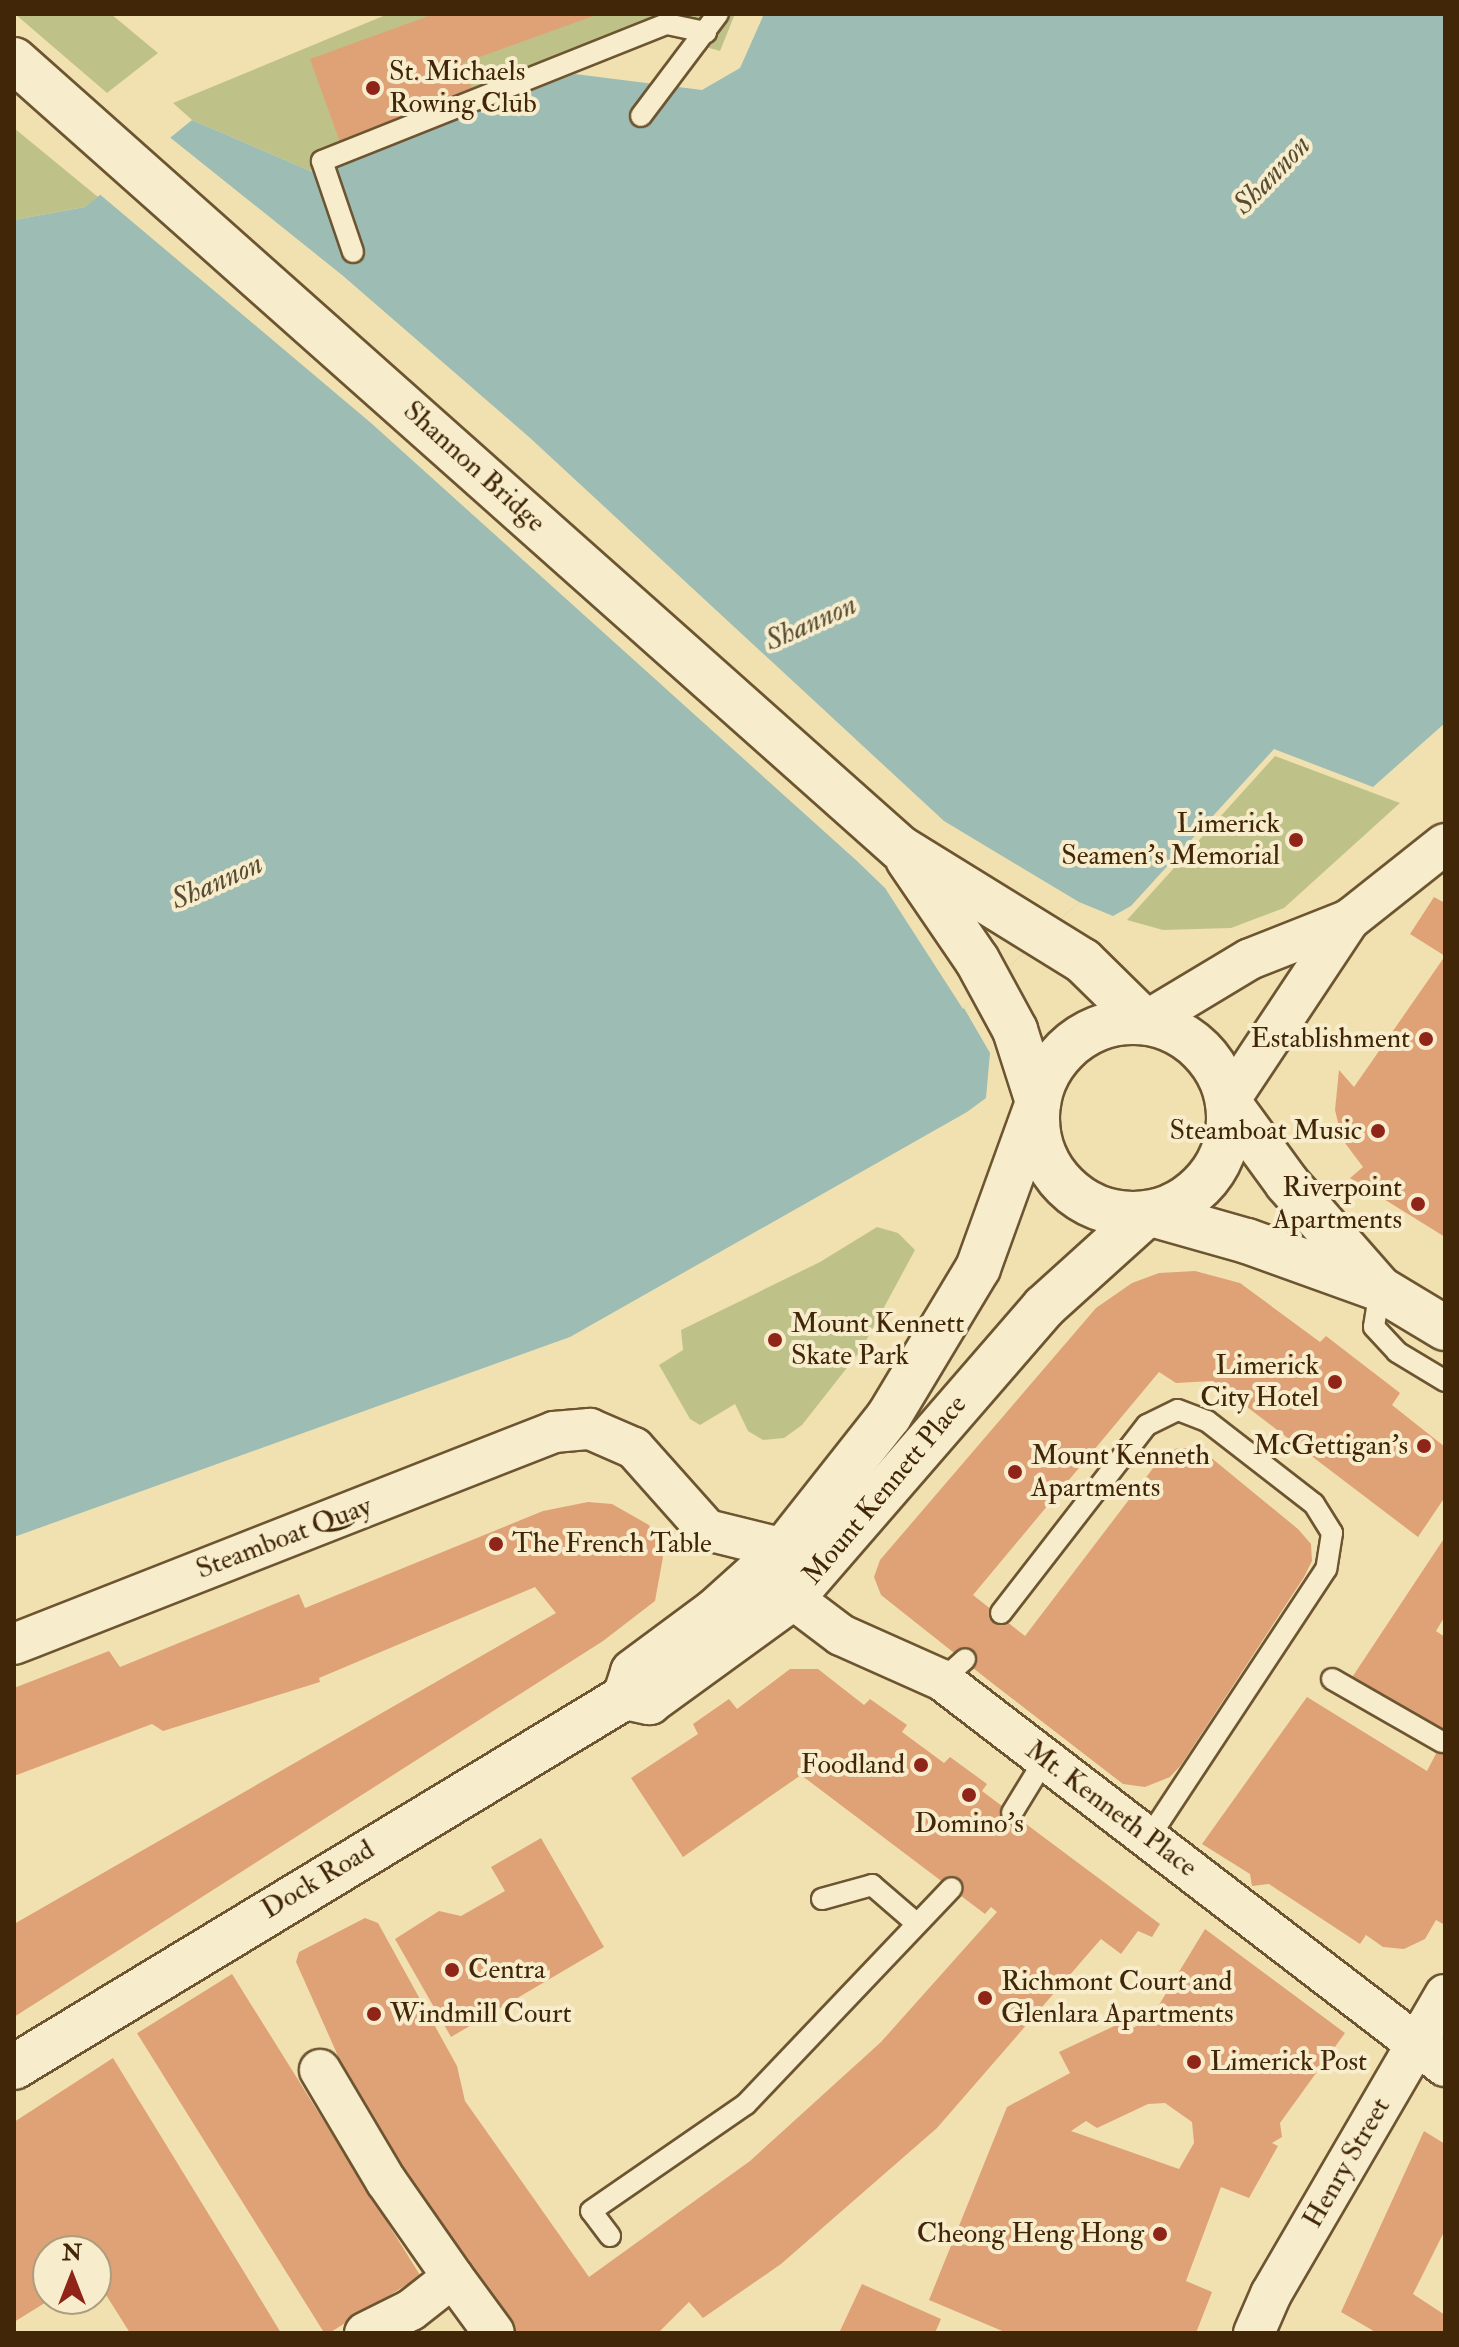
<!DOCTYPE html>
<meta charset="utf-8">
<style>
body{margin:0}
#map{position:relative;width:1459px;height:2347px;overflow:hidden;background:#f2e1b0;font-family:"IM FELL Double Pica",serif}
div>[style]{position:absolute}
[style*='--x']{left:calc(var(--x)*1px);top:calc(var(--y)*1px);width:calc(var(--w)*1px);rotate:calc(var(--a)*1deg)}
.green>*{inset:0;background:#bfc288}
.water>*{inset:0;background:#9dbcb4}
.pier>*{inset:0;background:#f2e1b0}
.building>*{inset:0;background:#dea276;transform-origin:0 0}
.roads{filter:drop-shadow(2px 0 #6d5531) drop-shadow(-2px 0 #6d5531) drop-shadow(0 2px #6d5531) drop-shadow(0 -2px #6d5531)}
.lane>*{height:20px;margin:-10px;padding:0 10px;transform-origin:10px;border-radius:10px;background:#f7eccc}
.street>*{height:40px;margin:-20px;padding:0 20px;transform-origin:20px;border-radius:20px;background:#f7eccc}
.secondary>*{height:44px;margin:-22px;padding:0 22px;transform-origin:22px;border-radius:22px;background:#f7eccc}
.secondary>.ring{margin:-22px;padding:0;box-sizing:content-box;background:none;border:44px solid #f7eccc;border-radius:50%}
.dots>*{width:22px;height:22px;translate:-50% -50%;box-sizing:border-box;border:4px solid #f7eccc;border-radius:50%}
span{translate:-50% -50%;white-space:nowrap;text-align:center;line-height:1.15;-webkit-text-stroke:8px #f7eccc;paint-order:stroke}
.poi-label{font-size:28px;color:#412607}
.left{translate:0 -50%;text-align:left}
.right{translate:-100% -50%;text-align:right}
.street-label{font-size:28px;color:#412607}
.water-label{font-size:30px;color:#584c32;font-style:italic}
.frame{position:absolute;inset:0;border:16px solid #412607;pointer-events:none}
.north{position:absolute;left:32px;top:2235px;width:80px;height:80px;box-sizing:border-box;background:#f7eccc;border:2px solid #ae9d7d;border-radius:50%;rotate:0deg;font-size:22px;font-weight:700;line-height:32px;text-align:center;color:#412607}
.north::after{content:'';display:block;margin:auto;width:28px;height:36px;background:#8f2418;clip-path:polygon(50% 0,100% 100%,50% 72%,0 100%)}
</style>
<div id="map">
<div class="green">
<div style="clip-path:polygon(15px 14px,111px 14px,158px 53px,107px 93px)"></div>
<div style="clip-path:polygon(388px 14px,735px 14px,720px 51px,664px 35px,315px 173px,192px 120px,173px 103px)"></div>
<div style="clip-path:polygon(14px 128px,98px 197px,85px 207px,14px 220px)"></div>
<div style="clip-path:polygon(1275px 756px,1400px 803px,1284px 908px,1231px 928px,1163px 930px,1127px 920px)"></div>
<div style="clip-path:polygon(877px 1227px,898px 1233px,915px 1250px,861px 1350px,802px 1425px,784px 1438px,763px 1440px,748px 1431px,735px 1404px,700px 1425px,690px 1419px,659px 1365px,683px 1350px,681px 1330px,820px 1262px)"></div>
</div>
<div class="water">
<div style="clip-path:polygon(764px 14px,1445px 14px,1445px 723px,1373px 787px,1274px 749px,1131px 906px,1113px 916px,1079px 902px,964px 1008px,990px 1053px,986px 1098px,967px 1112px,570px 1337px,14px 1537px,14px 220px,85px 207px,192px 120px,315px 173px,575px 74px,702px 90px,740px 68px)"></div>
</div>
<div class="pier">
<div style="clip-path:polygon(167px 135px,342px 275px,529px 437px,944px 821px,1079px 902px,963px 1009px,885px 888px,857px 861px,371px 423px,97px 192px)"></div>
</div>
<div class="building">
<div style="clip-path:polygon(434px 14px,599px 14px,463px 63px,475px 96px,341px 145px,310px 59px)"></div>
<div style="clip-path:polygon(1434px 897px,1445px 903px,1445px 1237px,1350px 1178px,1363px 1167px,1342px 1139px,1335px 1110px,1339px 1070px,1354px 1087px,1445px 956px,1410px 934px)"></div>
<div style="clip-path:polygon(1195px 1271px,1240px 1283px,1320px 1342px,1326px 1336px,1400px 1393px,1392px 1405px,1445px 1447px,1445px 1497px,1418px 1537px,1213px 1381px,1176px 1383px,1159px 1372px,973px 1595px,1025px 1636px,1160px 1459px,1177px 1448px,1194px 1448px,1209px 1456px,1298px 1529px,1311px 1544px,1312px 1561px,1304px 1577px,1181px 1765px,1170px 1777px,1145px 1787px,1123px 1784px,992px 1683px,881px 1595px,874px 1577px,880px 1560px,1096px 1308px,1132px 1283px,1159px 1273px)"></div>
<div style="clip-path:polygon(588px 1502px,612px 1504px,649px 1525px,663px 1557px,655px 1601px,603px 1641px,14px 2017px,14px 1924px,556px 1613px,535px 1587px,319px 1678px,320px 1682px,163px 1731px,152px 1724px,14px 1776px,14px 1688px,109px 1651px,120px 1667px,299px 1594px,305px 1608px,543px 1511px)"></div>
<div style="clip-path:polygon(1445px 1537px,1445px 1616px,1436px 1631px,1445px 1637px,1445px 1925px,1436px 1920px,1425px 1939px,1404px 1949px,1383px 1947px,1366px 1935px,1360px 1944px,1269px 1884px,1252px 1886px,1250px 1874px,1202px 1844px,1307px 1697px,1427px 1771px,1443px 1740px,1349px 1682px)"></div>
<div style="clip-path:polygon(790px 1669px,818px 1669px,864px 1705px,870px 1699px,907px 1725px,902px 1732px,944px 1763px,950px 1757px,987px 1784px,982px 1791px,1160px 1924px,1152px 1937px,1138px 1931px,1121px 1954px,1101px 1939px,937px 2128px,781px 2264px,703px 2318px,689px 2302px,658px 2333px,506px 2333px,376px 2141px,296px 1962px,299px 1952px,365px 1918px,378px 1923px,457px 2066px,465px 2101px,589px 2277px,750px 2161px,881px 2042px,997px 1912px,991px 1907px,985px 1914px,801px 1775px,683px 1857px,631px 1778px,698px 1734px,693px 1724px,729px 1699px,737px 1709px)"></div>
<div style="clip-path:polygon(541px 1838px,604px 1947px,451px 2037px,395px 1939px,439px 1911px,461px 1916px,505px 1891px,491px 1867px)"></div>
<div style="clip-path:polygon(evenodd,1205px 1929px,1345px 2033px,1280px 2123px,1282px 2137px,1272px 2143px,1278px 2146px,1249px 2198px,1221px 2187px,1186px 2281px,1212px 2292px,1196px 2333px,1007px 2333px,929px 2300px,1007px 2107px,1070px 2073px,1059px 2052px,1125px 2021px,1131px 2029px,1151px 2018px,1205px 1929px,1165px 2103px,1192px 2122px,1194px 2143px,1179px 2169px,1071px 2131px,1086px 2121px,1097px 2128px,1148px 2104px,1165px 2103px)"></div>
<div style="left:232px;top:1974px;width:356px;height:112px;rotate:58deg"></div>
<div style="clip-path:polygon(113px 2058px,241px 2267px,281px 2333px,130px 2333px,96px 2279px,96px 2251px,48px 2251px,48px 2301px,14px 2322px,14px 2122px)"></div>
<div style="clip-path:polygon(1424px 2131px,1445px 2144px,1445px 2230px,1413px 2294px,1445px 2315px,1445px 2333px,1377px 2333px,1341px 2312px)"></div>
<div style="clip-path:polygon(862px 2284px,941px 2319px,935px 2333px,839px 2333px)"></div>
</div>
<div class="roads">
<div class="lane">
<div style="--x:641;--y:116;--w:128;--a:-53"></div>
<div style="--x:353;--y:252;--w:96;--a:-108.8"></div>
<div style="--x:322;--y:161;--w:371;--a:-21.7"></div>
<div style="--x:667;--y:24;--w:40;--a:12"></div>
<div style="--x:1380;--y:1289;--w:38;--a:99"></div>
<div style="--x:1374;--y:1327;--w:34;--a:47"></div>
<div style="--x:1397;--y:1352;--w:56;--a:31.1"></div>
<div style="--x:1001;--y:1613;--w:238;--a:-52.2"></div>
<div style="--x:1147;--y:1425;--w:34;--a:-26"></div>
<div style="--x:1178;--y:1410;--w:31;--a:21"></div>
<div style="--x:1207;--y:1421;--w:135;--a:37.8"></div>
<div style="--x:1314;--y:1504;--w:34;--a:58"></div>
<div style="--x:1332;--y:1533;--w:36;--a:99"></div>
<div style="--x:1326;--y:1569;--w:321;--a:123.4"></div>
<div style="--x:1332;--y:1679;--w:127;--a:29.8"></div>
<div style="--x:942;--y:1680;--w:31;--a:-42"></div>
<div style="--x:1012;--y:1813;--w:63;--a:-58.6"></div>
<div style="--x:822;--y:1899;--w:52;--a:-15.6"></div>
<div style="--x:872;--y:1885;--w:58;--a:40.8"></div>
<div style="--x:610;--y:2236;--w:31;--a:-127"></div>
<div style="--x:591;--y:2211;--w:188;--a:-34.6"></div>
<div style="--x:746;--y:2104;--w:298;--a:-46.4"></div>
</div>
<div class="street">
<div style="--x:1145;--y:1022;--w:122;--a:-31"></div>
<div style="--x:1250;--y:959;--w:106;--a:-21.5"></div>
<div style="--x:1349;--y:920;--w:122;--a:-38.4"></div>
<div style="--x:1228;--y:1102;--w:219;--a:-56.4"></div>
<div style="--x:792;--y:1598;--w:61;--a:37.1"></div>
<div style="--x:841;--y:1635;--w:111;--a:24"></div>
<div style="--x:942;--y:1680;--w:634;--a:37.5"></div>
<div style="--x:14;--y:1644;--w:580;--a:-21.43"></div>
<div style="--x:554;--y:1432;--w:36;--a:-5"></div>
<div style="--x:590;--y:1429;--w:48;--a:23.4"></div>
<div style="--x:634;--y:1448;--w:110;--a:48.3"></div>
<div style="--x:707;--y:1530;--w:79;--a:13.9"></div>
<div style="--x:320;--y:2070;--w:129;--a:59.3"></div>
<div style="--x:386;--y:2181;--w:117;--a:55.1"></div>
<div style="--x:365;--y:2333;--w:51;--a:-26.6"></div>
<div style="--x:411;--y:2310;--w:53;--a:-38.2"></div>
<div style="--x:453;--y:2277;--w:69;--a:53.8"></div>
<div style="--x:1254;--y:2333;--w:43;--a:-66.4"></div>
<div style="--x:1271;--y:2294;--w:346;--a:-59.8"></div>
</div>
<div class="secondary">
<div style="--x:14;--y:60;--w:1186;--a:41.65"></div>
<div style="--x:900;--y:848;--w:215;--a:31.7"></div>
<div style="--x:1083;--y:961;--w:87;--a:44.5"></div>
<div style="--x:908;--y:859;--w:122;--a:55.7"></div>
<div style="--x:977;--y:960;--w:80;--a:61.5"></div>
<div style="--x:1015;--y:1030;--w:76;--a:72.3"></div>
<div class="ring" style="left:1037px;top:1022px;width:148px;height:148px"></div>
<div style="--x:1228;--y:1102;--w:100;--a:53.9"></div>
<div style="--x:1287;--y:1183;--w:141;--a:48.7"></div>
<div style="--x:1148;--y:1213;--w:103;--a:15.8"></div>
<div style="--x:1247;--y:1241;--w:141;--a:19.8"></div>
<div style="--x:1380;--y:1289;--w:76;--a:31"></div>
<div style="--x:625;--y:1697;--w:25;--a:12"></div>
<div style="--x:649;--y:1702;--w:177;--a:-36"></div>
<div style="--x:792;--y:1598;--w:385;--a:-49.1"></div>
<div style="--x:1044;--y:1307;--w:140;--a:-42.1"></div>
<div style="--x:14;--y:2067;--w:714;--a:-31.2"></div>
<div style="--x:625;--y:1697;--w:26;--a:-72"></div>
<div style="--x:633;--y:1672;--w:102;--a:-36.6"></div>
<div style="--x:715;--y:1611;--w:93;--a:-41.9"></div>
<div style="--x:784;--y:1549;--w:169;--a:-51.7"></div>
<div style="--x:889;--y:1416;--w:173;--a:-59"></div>
<div style="--x:978;--y:1268;--w:177;--a:-70.1"></div>
</div>
</div>
<div class="dots">
<div style="left:373px;top:88px;background:#8f2418"></div>
<div style="left:1296px;top:840px;background:#8f2418"></div>
<div style="left:1426px;top:1039px;background:#8f2418"></div>
<div style="left:1378px;top:1131px;background:#8f2418"></div>
<div style="left:1418px;top:1204px;background:#8f2418"></div>
<div style="left:775px;top:1340px;background:#8f2418"></div>
<div style="left:1335px;top:1382px;background:#8f2418"></div>
<div style="left:1424px;top:1446px;background:#8f2418"></div>
<div style="left:1015px;top:1472px;background:#8f2418"></div>
<div style="left:496px;top:1544px;background:#8f2418"></div>
<div style="left:921px;top:1765px;background:#8f2418"></div>
<div style="left:969px;top:1795px;background:#8f2418"></div>
<div style="left:452px;top:1970px;background:#8f2418"></div>
<div style="left:985px;top:1998px;background:#8f2418"></div>
<div style="left:374px;top:2014px;background:#8f2418"></div>
<div style="left:1194px;top:2062px;background:#8f2418"></div>
<div style="left:1160px;top:2234px;background:#8f2418"></div>
</div>
<div class="poi-label">
<span class="left" style="left:389px;top:88px">St. Michaels<br>Rowing Club</span>
<span class="right" style="left:1280px;top:840px">Limerick<br>Seamen's Memorial</span>
<span class="right" style="left:1410px;top:1039px">Establishment</span>
<span class="right" style="left:1362px;top:1131px">Steamboat Music</span>
<span class="right" style="left:1402px;top:1204px">Riverpoint<br>Apartments</span>
<span class="left" style="left:791px;top:1340px">Mount Kennett<br>Skate Park</span>
<span class="right" style="left:1319px;top:1382px">Limerick<br>City Hotel</span>
<span class="right" style="left:1408px;top:1446px">McGettigan’s</span>
<span class="left" style="left:1031px;top:1472px">Mount Kenneth<br>Apartments</span>
<span class="left" style="left:512px;top:1544px">The French Table</span>
<span class="right" style="left:905px;top:1765px">Foodland</span>
<span style="left:969px;top:1824px">Domino's</span>
<span class="left" style="left:468px;top:1970px">Centra</span>
<span class="left" style="left:1001px;top:1998px">Richmont Court and<br>Glenlara Apartments</span>
<span class="left" style="left:390px;top:2014px">Windmill Court</span>
<span class="left" style="left:1210px;top:2062px">Limerick Post</span>
<span class="right" style="left:1144px;top:2234px">Cheong Heng Hong</span>
</div>
<div class="street-label">
<span style="left:474px;top:467px;rotate:42deg">Shannon Bridge</span>
<span style="left:885px;top:1490px;rotate:-50deg">Mount Kennett Place</span>
<span style="left:284px;top:1538px;rotate:-21deg">Steamboat Quay</span>
<span style="left:1111px;top:1809px;rotate:37deg">Mt. Kenneth Place</span>
<span style="left:318px;top:1880px;rotate:-31deg">Dock Road</span>
<span style="left:1347px;top:2163px;rotate:-60deg">Henry Street</span>
</div>
<div class="water-label">
<span style="left:1272px;top:175px;rotate:-46deg">Shannon</span>
<span style="left:811px;top:623px;rotate:-24deg">Shannon</span>
<span style="left:217px;top:882px;rotate:-24deg">Shannon</span>
</div>
<div class="frame"></div>
<div class="north">N</div>
</div>
